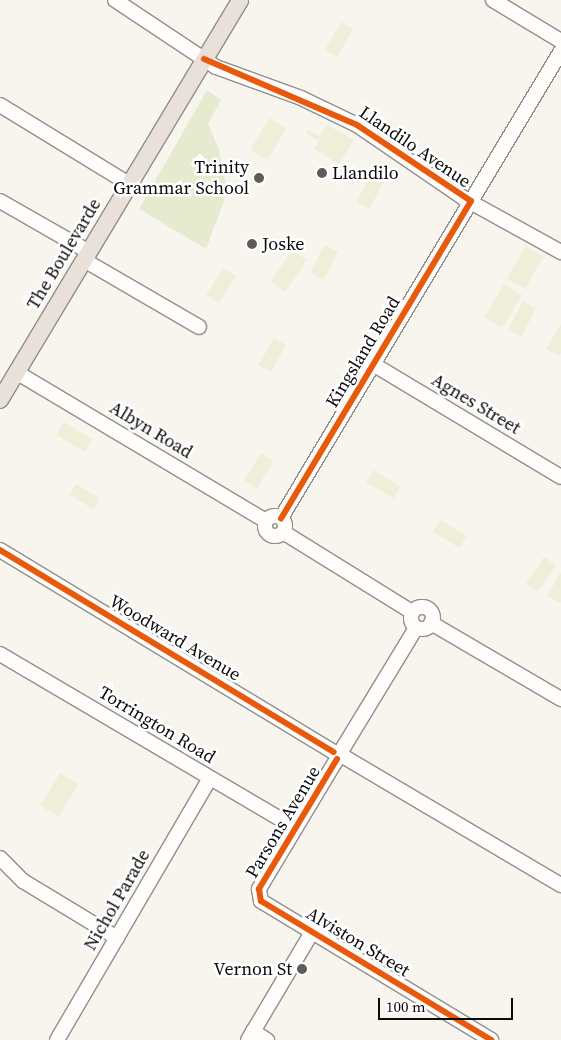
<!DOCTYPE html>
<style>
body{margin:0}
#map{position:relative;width:561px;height:1040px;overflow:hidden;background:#f8f4ee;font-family:"Source Serif 4",serif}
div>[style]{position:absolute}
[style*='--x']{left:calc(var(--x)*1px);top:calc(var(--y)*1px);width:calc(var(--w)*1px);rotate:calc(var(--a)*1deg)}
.green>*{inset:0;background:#e6ebd0}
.pitch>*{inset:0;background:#efefd9;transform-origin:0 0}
.roads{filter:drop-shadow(1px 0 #918f8d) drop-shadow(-1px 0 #918f8d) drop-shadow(0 1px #918f8d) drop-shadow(0 -1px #918f8d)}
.minor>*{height:14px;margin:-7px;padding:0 7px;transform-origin:7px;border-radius:7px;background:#fefdfc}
.minor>.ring{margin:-7px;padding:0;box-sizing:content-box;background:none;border:14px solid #fefdfc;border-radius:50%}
.major>*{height:16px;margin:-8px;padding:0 8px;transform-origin:8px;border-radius:8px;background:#e9e1d9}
.cycleway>*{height:6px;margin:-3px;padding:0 3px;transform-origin:3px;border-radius:3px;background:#e8590c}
.dots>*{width:14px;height:14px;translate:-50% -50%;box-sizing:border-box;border:2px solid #fff;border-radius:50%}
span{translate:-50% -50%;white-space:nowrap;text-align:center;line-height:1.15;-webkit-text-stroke:5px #fff;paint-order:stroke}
.street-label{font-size:18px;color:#0a0a0a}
.poi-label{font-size:18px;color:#0a0a0a}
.right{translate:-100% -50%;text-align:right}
.left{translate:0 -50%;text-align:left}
.scale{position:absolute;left:378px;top:998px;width:135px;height:22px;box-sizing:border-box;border:2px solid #0a0a0a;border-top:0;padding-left:6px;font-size:15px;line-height:18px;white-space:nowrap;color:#0a0a0a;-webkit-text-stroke:4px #fff;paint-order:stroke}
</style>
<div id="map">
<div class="green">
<div style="clip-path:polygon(207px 90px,221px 100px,208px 124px,219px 150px,227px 193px,206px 249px,139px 209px)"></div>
</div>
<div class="pitch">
<div style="left:341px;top:22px;width:14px;height:32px;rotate:30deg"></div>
<div style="left:269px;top:118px;width:20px;height:37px;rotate:30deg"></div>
<div style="clip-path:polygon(327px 125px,354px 140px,339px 164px,314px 149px,318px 141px,306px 134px,308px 130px,319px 136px)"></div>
<div style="left:371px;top:174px;width:15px;height:32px;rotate:28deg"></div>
<div style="left:325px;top:245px;width:15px;height:31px;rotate:28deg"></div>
<div style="left:525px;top:246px;width:21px;height:37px;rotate:29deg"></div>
<div style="left:292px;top:250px;width:18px;height:38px;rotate:34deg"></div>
<div style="left:223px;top:268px;width:15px;height:32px;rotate:32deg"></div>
<div style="left:504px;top:284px;width:21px;height:39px;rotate:31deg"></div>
<div style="left:523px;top:301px;width:15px;height:32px;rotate:28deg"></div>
<div style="clip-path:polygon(561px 324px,561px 353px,559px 356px,546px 349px)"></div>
<div style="left:274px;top:338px;width:14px;height:31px;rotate:30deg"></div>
<div style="left:64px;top:422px;width:33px;height:15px;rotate:31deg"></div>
<div style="left:261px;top:453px;width:15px;height:32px;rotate:32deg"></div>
<div style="left:373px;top:470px;width:32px;height:14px;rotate:30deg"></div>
<div style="left:76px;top:484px;width:28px;height:13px;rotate:30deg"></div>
<div style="left:440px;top:520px;width:31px;height:14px;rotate:31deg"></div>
<div style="left:544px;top:557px;width:14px;height:32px;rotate:34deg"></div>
<div style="clip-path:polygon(561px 572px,561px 601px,560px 603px,547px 596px)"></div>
<div style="left:60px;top:773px;width:21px;height:38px;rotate:31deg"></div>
</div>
<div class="roads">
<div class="minor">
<div style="--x:115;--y:0;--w:121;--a:33.6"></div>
<div style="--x:216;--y:67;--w:90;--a:20"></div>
<div style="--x:301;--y:98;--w:62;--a:25.7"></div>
<div style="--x:357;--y:125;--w:131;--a:34.4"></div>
<div style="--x:465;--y:199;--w:110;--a:28.9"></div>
<div style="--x:493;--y:0;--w:79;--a:31.1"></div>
<div style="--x:0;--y:105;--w:151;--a:31.5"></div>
<div style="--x:0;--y:201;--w:103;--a:29.8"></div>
<div style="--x:84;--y:260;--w:133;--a:30.2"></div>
<div style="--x:373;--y:364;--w:219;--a:31"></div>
<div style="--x:16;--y:372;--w:291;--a:30.8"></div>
<div class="ring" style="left:265px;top:516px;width:6px;height:6px"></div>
<div style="--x:281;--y:518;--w:545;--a:-59.05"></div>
<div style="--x:283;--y:532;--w:152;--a:31.8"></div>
<div style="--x:0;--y:550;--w:390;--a:31.2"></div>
<div class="ring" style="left:411px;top:607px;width:8px;height:8px"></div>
<div style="--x:431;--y:623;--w:151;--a:30.3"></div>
<div style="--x:0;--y:654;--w:342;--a:30.5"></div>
<div style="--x:343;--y:748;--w:140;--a:-58.7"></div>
<div style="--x:346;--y:758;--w:250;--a:30.6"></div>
<div style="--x:337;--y:759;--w:152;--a:121"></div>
<div style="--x:259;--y:889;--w:12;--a:81"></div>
<div style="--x:261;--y:901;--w:269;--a:31.1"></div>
<div style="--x:0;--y:858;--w:33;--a:45"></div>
<div style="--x:23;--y:881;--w:110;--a:31.2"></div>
<div style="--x:253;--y:1031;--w:17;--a:33"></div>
<div style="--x:57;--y:1040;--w:303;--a:-59.7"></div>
<div style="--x:248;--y:1040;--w:126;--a:-59.3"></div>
</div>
<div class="major">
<div style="--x:0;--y:400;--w:466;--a:-59"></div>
</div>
</div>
<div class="cycleway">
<div style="--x:204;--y:59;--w:167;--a:23.3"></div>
<div style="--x:357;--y:125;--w:137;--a:33.7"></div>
<div style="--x:471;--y:201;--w:370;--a:120.9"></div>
<div style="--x:0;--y:550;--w:390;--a:31.2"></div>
<div style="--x:337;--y:759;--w:152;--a:121"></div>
<div style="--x:259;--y:889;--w:12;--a:81"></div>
<div style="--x:261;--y:901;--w:269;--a:31.1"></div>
</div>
<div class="dots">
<div style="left:322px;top:173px;background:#5d5c5a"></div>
<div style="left:259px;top:178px;background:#5d5c5a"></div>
<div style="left:252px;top:244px;background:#5d5c5a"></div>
<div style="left:302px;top:969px;background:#5d5c5a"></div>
</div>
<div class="street-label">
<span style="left:415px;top:147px;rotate:34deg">Llandilo Avenue</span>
<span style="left:64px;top:254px;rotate:-59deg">The Boulevarde</span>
<span style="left:363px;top:352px;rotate:-59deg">Kingsland Road</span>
<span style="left:476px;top:404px;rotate:31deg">Agnes Street</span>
<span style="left:151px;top:430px;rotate:31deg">Albyn Road</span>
<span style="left:175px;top:638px;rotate:31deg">Woodward Avenue</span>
<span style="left:157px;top:725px;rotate:31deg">Torrington Road</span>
<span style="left:283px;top:822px;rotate:-59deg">Parsons Avenue</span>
<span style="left:117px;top:900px;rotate:-60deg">Nichol Parade</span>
<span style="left:358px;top:942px;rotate:31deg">Alviston Street</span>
</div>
<div class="poi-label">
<span class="right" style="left:249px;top:178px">Trinity<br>Grammar School</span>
<span class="left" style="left:332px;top:173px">Llandilo</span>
<span class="left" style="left:262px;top:244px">Joske</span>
<span class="right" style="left:292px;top:969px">Vernon St</span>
</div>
<div class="scale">100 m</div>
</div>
